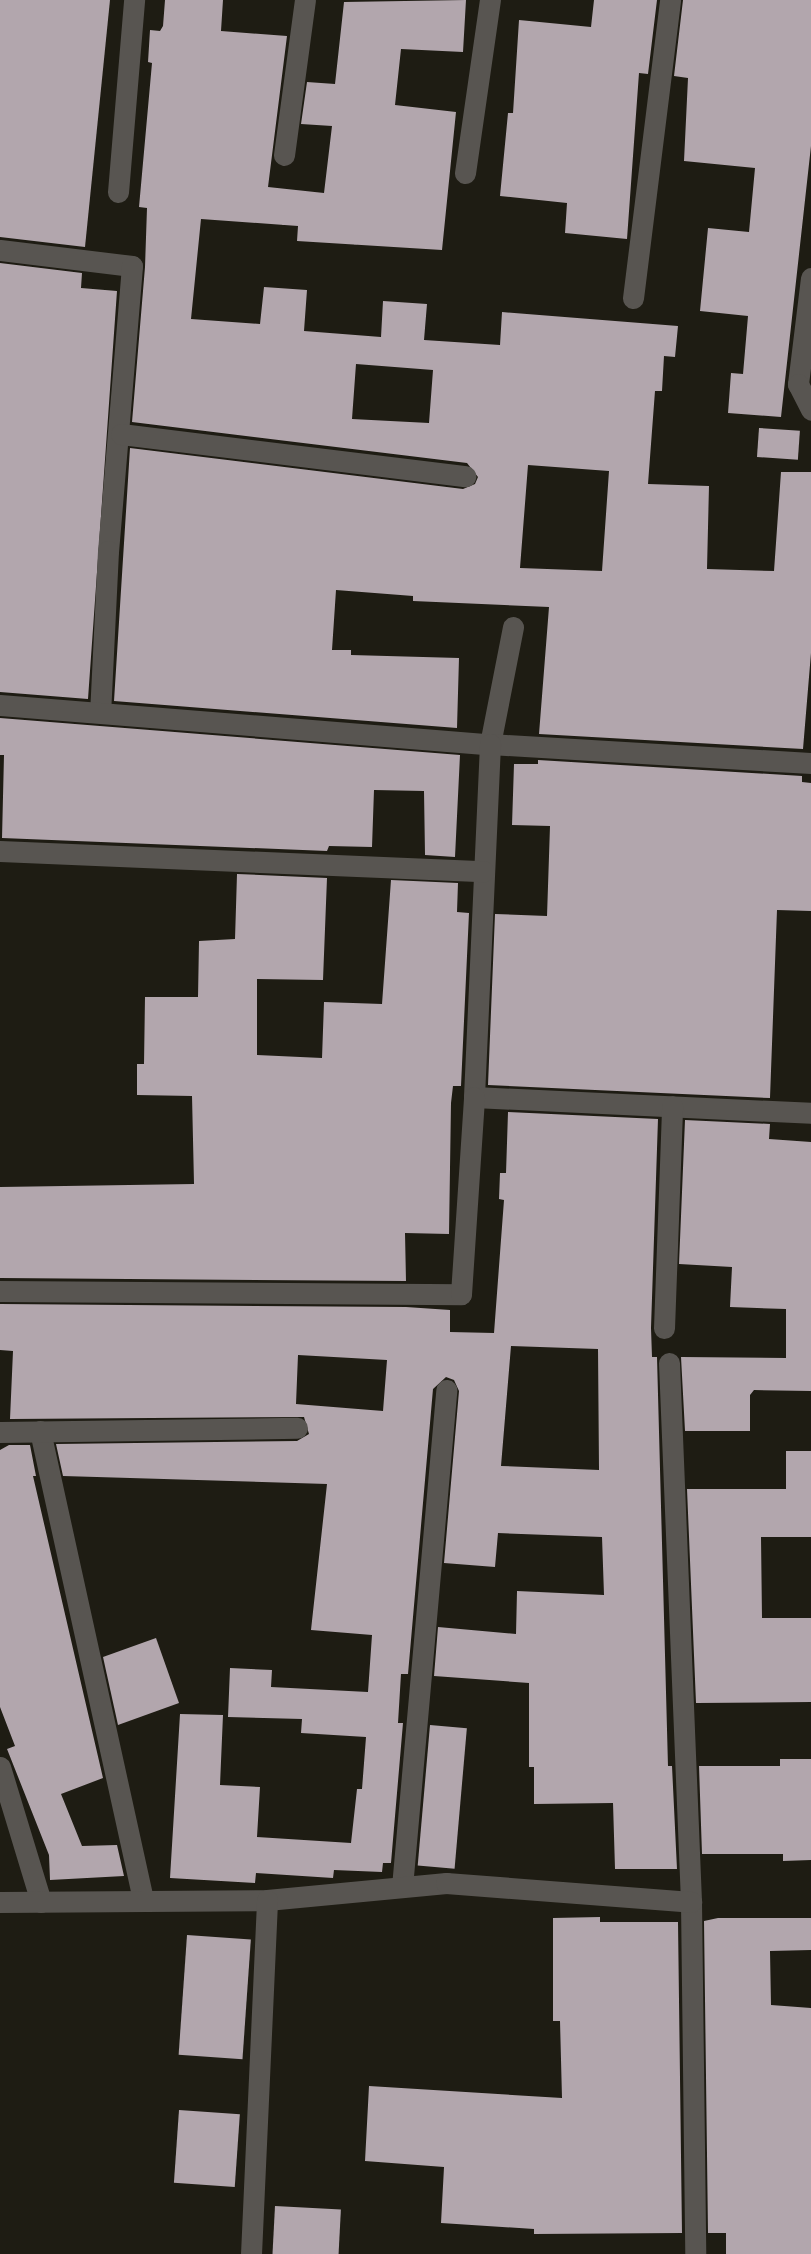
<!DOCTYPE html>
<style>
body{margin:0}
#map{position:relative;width:811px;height:2254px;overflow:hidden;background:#1e1c13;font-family:"PT Serif",serif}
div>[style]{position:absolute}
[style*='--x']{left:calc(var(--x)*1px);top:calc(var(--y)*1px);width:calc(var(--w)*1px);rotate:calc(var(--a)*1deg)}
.building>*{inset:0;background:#b2a6ad;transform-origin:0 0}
.minor>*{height:21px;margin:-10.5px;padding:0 10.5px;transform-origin:10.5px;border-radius:10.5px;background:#585551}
span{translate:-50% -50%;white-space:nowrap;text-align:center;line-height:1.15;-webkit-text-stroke:7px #1e1c13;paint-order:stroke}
</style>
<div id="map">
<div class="building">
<div style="clip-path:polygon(0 0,110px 0,85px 247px,0 237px)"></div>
<div style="clip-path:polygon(evenodd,165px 0,223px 0,221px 31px,287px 36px,268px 187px,324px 193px,332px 126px,301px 124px,307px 82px,335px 84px,344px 2px,466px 0,463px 52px,401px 49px,395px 105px,456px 112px,442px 250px,297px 241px,298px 226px,201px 219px,191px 319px,260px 324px,264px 287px,307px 290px,304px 331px,381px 337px,383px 301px,427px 304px,424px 340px,500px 345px,502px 312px,678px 326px,675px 357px,664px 356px,662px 391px,655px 391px,648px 484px,709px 486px,707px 569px,774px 571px,781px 472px,811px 472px,811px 653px,803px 749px,539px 734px,549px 607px,413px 601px,413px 596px,336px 590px,332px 650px,351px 650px,351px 655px,459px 658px,457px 728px,114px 701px,130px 448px,463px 489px,475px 484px,478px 477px,467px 463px,132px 422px,145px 267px,147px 208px,139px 207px,152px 63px,148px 62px,150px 30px,160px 31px,163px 26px,165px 0,356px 364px,433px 370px,429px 423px,352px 419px,356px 364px,165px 0,528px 465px,609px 471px,602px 571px,520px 568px,528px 465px)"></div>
<div style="clip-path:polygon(594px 0,657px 0,648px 74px,639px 73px,627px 239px,565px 233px,567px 203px,500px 196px,508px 113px,513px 113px,519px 20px,591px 27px)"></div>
<div style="clip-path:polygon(683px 0,811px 0,811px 146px,781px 417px,728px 413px,731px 373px,743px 374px,748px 316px,700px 311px,708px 228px,749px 232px,755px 168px,684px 161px,688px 78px,674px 76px)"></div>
<div style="clip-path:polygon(0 263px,82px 273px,81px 288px,117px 291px,88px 699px,0 692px)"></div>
<div style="left:759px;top:428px;width:41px;height:29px;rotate:4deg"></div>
<div style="clip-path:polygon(0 718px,460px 755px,455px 857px,425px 855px,424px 791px,374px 790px,372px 847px,329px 846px,327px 851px,2px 838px,4px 755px,0 755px)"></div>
<div style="clip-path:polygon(538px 760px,802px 776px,802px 782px,811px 783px,811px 911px,777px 910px,770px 1098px,488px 1085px,495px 914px,547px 916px,550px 826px,512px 825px,514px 764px,538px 764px)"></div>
<div style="clip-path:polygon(237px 874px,327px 878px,323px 980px,257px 979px,257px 1055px,322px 1058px,324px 1002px,382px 1004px,391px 880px,458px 883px,457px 912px,469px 913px,461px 1086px,453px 1086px,451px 1103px,449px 1234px,405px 1233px,406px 1281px,0 1278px,0 1187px,194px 1184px,192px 1096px,137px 1095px,137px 1064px,144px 1064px,145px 997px,198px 997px,199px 941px,235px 939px)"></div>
<div style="clip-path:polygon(evenodd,508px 1112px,658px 1119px,651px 1328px,652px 1357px,657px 1357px,668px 1766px,672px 1766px,677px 1869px,615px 1869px,613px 1803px,534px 1804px,534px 1767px,529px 1767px,529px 1683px,434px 1676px,438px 1627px,516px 1634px,517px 1591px,604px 1595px,602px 1537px,498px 1533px,495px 1567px,444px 1563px,459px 1391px,454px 1380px,446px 1377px,433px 1389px,408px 1674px,401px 1674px,398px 1723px,403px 1723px,391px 1863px,383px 1863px,382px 1872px,334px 1870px,333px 1878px,256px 1873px,255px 1883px,170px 1878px,180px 1714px,223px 1715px,220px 1785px,260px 1787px,257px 1837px,351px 1843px,357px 1789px,362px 1789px,366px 1737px,301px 1733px,302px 1719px,228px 1717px,230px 1668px,272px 1670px,271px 1687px,368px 1692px,372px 1635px,311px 1630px,327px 1484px,63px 1476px,56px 1444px,297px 1441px,309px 1434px,304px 1417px,10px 1419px,13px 1351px,0 1350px,0 1304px,406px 1307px,450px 1310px,450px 1332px,494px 1333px,504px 1200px,499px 1199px,500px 1173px,506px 1173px,508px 1112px,511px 1346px,598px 1349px,599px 1470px,501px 1466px,511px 1346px,508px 1112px,298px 1355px,387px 1360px,383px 1411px,296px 1404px,298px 1355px)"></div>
<div style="clip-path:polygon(685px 1120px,770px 1124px,769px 1139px,811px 1142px,811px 1391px,754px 1390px,750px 1395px,750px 1431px,685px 1431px,681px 1357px,786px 1358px,786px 1309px,730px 1307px,732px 1267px,679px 1264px)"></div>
<div style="clip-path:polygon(9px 1445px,30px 1445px,36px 1476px,33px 1476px,103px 1778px,61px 1794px,82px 1846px,117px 1845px,124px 1876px,50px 1880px,49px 1855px,7px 1749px,15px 1746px,0 1707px,0 1450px)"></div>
<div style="clip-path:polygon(786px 1451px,811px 1451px,811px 1537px,761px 1537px,762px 1618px,811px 1618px,811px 1702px,696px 1703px,687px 1489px,786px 1489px)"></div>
<div style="clip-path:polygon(156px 1638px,179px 1703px,118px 1725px,103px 1657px)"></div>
<div style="left:430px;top:1725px;width:37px;height:141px;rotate:5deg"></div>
<div style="clip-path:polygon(780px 1759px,811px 1759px,811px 1860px,783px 1861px,783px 1854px,702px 1854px,699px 1766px,780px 1766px)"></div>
<div style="clip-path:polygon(600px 1917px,600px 1922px,678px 1922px,682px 2233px,534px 2234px,534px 2229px,441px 2223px,444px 2167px,365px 2161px,369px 2086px,562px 2098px,560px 2021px,553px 2021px,553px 1918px)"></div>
<div style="clip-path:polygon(718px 1918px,811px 1918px,811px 1950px,770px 1951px,771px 2005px,811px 2008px,811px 2254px,726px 2254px,726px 2233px,708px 2233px,704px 1921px)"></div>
<div style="left:187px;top:1935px;width:64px;height:120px;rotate:4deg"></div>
<div style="left:179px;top:2110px;width:61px;height:73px;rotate:4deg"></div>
<div style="left:275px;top:2206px;width:66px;height:48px;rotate:3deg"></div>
</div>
<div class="minor">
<div style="--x:284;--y:155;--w:156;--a:-82.3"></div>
<div style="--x:465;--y:173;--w:175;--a:-81.8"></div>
<div style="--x:118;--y:192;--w:193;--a:-85.2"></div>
<div style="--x:0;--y:250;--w:133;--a:6.9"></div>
<div style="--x:132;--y:266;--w:286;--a:94.8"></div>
<div style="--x:108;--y:551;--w:161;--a:92.8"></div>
<div style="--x:811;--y:278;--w:107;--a:97"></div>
<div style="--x:798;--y:384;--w:29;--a:63"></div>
<div style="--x:633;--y:298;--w:300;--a:-82.9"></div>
<div style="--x:121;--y:434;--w:347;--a:7"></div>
<div style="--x:513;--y:627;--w:119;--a:101.1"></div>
<div style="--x:490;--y:744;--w:322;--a:3.4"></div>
<div style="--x:0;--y:705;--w:492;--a:4.6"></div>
<div style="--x:490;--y:744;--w:353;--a:92.6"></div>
<div style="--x:474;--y:1097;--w:337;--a:2.7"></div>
<div style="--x:0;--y:851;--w:484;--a:2.4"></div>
<div style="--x:0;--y:1291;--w:461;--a:0.4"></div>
<div style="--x:461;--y:1294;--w:197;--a:-86.2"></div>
<div style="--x:664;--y:1328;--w:222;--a:-87.9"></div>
<div style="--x:669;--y:1363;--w:539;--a:87.66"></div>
<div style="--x:691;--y:1902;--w:352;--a:89.3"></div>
<div style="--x:40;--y:1431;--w:481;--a:77.6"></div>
<div style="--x:0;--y:1432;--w:297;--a:-0.8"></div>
<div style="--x:0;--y:1767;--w:141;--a:73.1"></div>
<div style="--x:402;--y:1887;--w:499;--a:-84.9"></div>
<div style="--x:0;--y:1902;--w:267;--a:-0.4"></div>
<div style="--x:267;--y:1900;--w:180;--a:-5.4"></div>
<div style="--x:446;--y:1883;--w:246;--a:4.4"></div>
<div style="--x:251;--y:2254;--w:354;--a:-87.4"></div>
</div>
</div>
